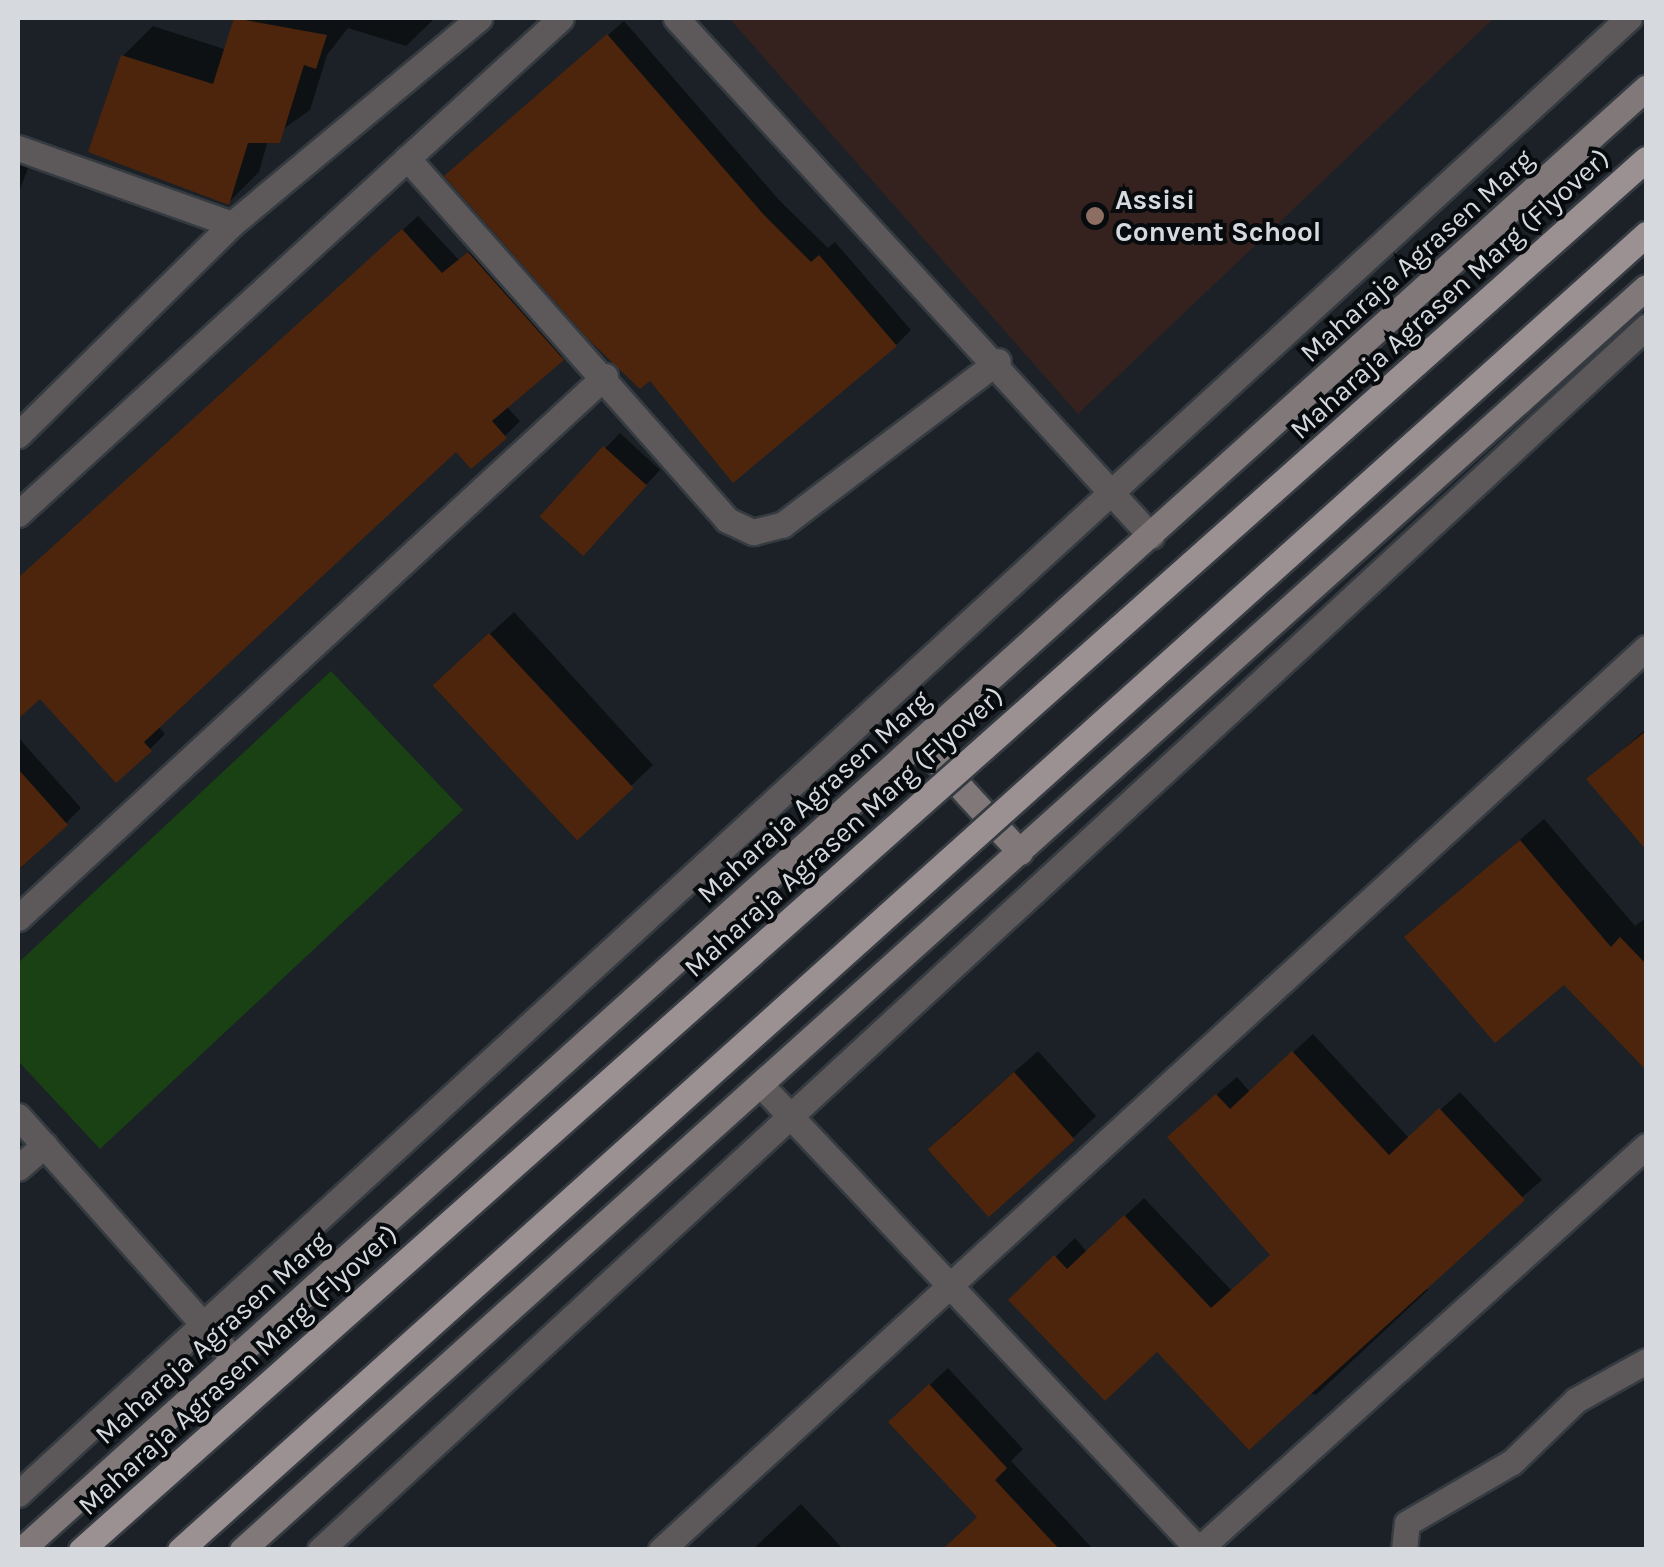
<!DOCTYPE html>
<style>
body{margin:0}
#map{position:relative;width:1664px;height:1567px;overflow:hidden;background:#1b2127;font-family:Karla,sans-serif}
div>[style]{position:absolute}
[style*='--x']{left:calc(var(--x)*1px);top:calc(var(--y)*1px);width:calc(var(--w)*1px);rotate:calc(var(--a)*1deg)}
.education>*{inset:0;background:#35221e}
.green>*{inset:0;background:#194113}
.shadow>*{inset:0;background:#0007}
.building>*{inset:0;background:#4d250d;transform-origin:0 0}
.roads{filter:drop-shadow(2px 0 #353b41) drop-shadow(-2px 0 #353b41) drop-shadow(0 2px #353b41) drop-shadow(0 -2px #353b41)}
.minor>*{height:25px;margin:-12.5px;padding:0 12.5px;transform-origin:12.5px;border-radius:12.5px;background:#5d5859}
.tertiary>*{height:25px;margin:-12.5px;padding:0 12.5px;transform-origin:12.5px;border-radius:12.5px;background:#5d5859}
.secondary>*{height:25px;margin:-12.5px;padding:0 12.5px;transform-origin:12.5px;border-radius:12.5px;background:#807879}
.bridges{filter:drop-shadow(2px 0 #353b41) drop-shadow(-2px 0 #353b41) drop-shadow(0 2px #353b41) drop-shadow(0 -2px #353b41)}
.primary-bridge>*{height:25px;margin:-12.5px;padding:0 12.5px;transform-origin:12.5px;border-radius:12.5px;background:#9b9092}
.dots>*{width:28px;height:28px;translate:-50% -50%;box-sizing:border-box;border:5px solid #080b0d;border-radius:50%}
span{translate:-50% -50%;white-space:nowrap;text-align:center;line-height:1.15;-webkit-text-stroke:8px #080b0d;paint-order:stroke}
.poi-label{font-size:28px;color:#d6dade;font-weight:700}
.left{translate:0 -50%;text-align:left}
.street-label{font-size:28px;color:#d6dade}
.frame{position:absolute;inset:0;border:20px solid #d6dade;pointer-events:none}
</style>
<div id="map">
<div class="education">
<div style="clip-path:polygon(729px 18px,1494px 18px,1078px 414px)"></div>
</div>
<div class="green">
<div style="clip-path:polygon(331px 671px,463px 810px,100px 1149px,18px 1061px,18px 963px)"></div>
</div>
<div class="shadow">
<div style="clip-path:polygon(226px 18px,435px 18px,406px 46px,348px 28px,327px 55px,310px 110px,268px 140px,259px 172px,229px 202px,123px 56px,153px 26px,227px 50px,236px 21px)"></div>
<div style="clip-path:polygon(624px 21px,779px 200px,828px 248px,835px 242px,911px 330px,896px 345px,650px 377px,463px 161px)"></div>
<div style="clip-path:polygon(18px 154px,31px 160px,18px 195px)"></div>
<div style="clip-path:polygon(418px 216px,459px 260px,484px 238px,577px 343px,506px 406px,520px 421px,505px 436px,456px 448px,158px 726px,165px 734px,150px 749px,41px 695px,18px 716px,18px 586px)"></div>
<div style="clip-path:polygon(620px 433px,660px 470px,596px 538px,541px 515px)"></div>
<div style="clip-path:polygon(514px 612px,653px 765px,576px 838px,458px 663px)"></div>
<div style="clip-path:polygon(1646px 729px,1646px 846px,1590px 779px)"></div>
<div style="clip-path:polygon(18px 737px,81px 808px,18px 871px)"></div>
<div style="clip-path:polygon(1544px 819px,1635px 926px,1646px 918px,1646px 1066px,1564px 981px,1408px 937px)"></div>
<div style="clip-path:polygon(1313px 1034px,1409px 1138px,1460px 1092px,1542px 1180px,1422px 1284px,1428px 1290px,1316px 1395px,1011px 1300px,1075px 1238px,1087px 1252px,1144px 1198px,1232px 1291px,1273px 1254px,1189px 1118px,1237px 1077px,1250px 1092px)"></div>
<div style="clip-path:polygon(1038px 1051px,1096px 1116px,1073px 1138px,953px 1126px)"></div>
<div style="clip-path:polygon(948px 1368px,1023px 1449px,1011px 1461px,1094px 1550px,943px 1550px,980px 1516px,909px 1404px)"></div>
<div style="clip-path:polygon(801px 1504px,844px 1550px,752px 1550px)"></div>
</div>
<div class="building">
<div style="clip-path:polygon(234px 18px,327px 35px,316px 69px,304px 65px,280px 143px,248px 143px,229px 205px,88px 152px,121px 55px,213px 84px)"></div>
<div style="clip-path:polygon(607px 34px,764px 215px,811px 262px,819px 255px,897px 346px,733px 483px,650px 381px,640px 389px,588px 339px,444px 176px)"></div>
<div style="clip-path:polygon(402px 229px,442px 273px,468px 252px,564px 360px,492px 421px,507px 438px,471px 469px,456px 452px,144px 742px,152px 751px,116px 783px,40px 699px,18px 719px,18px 578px)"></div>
<div style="left:603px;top:446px;width:59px;height:95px;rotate:42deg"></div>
<div style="left:489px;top:633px;width:212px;height:77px;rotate:47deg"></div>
<div style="clip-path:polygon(1646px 731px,1646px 850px,1586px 779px)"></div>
<div style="clip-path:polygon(18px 769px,68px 825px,18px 870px)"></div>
<div style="clip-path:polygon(1520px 840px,1611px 947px,1620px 937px,1646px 964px,1646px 1070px,1564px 985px,1495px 1043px,1404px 937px)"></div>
<div style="clip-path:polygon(1292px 1051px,1389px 1155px,1439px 1108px,1525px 1200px,1249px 1450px,1157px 1352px,1105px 1401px,1008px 1300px,1054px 1255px,1067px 1269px,1124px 1215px,1211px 1308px,1270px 1255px,1167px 1137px,1216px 1094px,1230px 1109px)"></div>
<div style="left:1014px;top:1072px;width:91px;height:116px;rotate:48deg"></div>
<div style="clip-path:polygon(929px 1384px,1007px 1468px,995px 1480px,1060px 1550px,942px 1550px,977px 1517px,888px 1422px)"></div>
</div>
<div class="roads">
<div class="minor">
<div style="--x:676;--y:18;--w:703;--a:47.48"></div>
<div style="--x:18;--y:148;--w:227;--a:19.6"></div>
<div style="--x:407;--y:158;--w:483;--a:48.5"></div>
<div style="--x:727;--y:520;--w:29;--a:25"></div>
<div style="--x:753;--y:532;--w:30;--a:-14"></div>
<div style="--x:782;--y:525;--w:271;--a:-37.2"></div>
<div style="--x:18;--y:435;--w:301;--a:-44.6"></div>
<div style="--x:232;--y:224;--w:322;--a:-39.8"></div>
<div style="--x:18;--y:514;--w:735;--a:-42.41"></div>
<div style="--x:18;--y:918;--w:799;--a:-42.72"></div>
<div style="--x:760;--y:1084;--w:640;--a:46.71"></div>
<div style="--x:18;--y:1116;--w:325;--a:48.4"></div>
<div style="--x:18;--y:1168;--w:35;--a:-41"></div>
<div style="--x:661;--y:1550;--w:1336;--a:-42.48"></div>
<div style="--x:1198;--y:1550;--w:603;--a:-42.04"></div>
<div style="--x:1404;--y:1550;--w:27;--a:-84"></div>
<div style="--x:1407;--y:1523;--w:121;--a:-30.2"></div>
<div style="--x:1512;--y:1462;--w:89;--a:-44.1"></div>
<div style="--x:1576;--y:1400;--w:80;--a:-29.1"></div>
</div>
<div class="tertiary">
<div style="--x:18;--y:1494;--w:2185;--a:-42.5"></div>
<div style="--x:320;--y:1550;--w:1804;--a:-42.69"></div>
</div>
<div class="secondary">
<div style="--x:920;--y:743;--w:148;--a:47.5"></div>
<div style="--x:21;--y:1550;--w:2186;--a:-41.98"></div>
<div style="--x:242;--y:1550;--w:1888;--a:-41.97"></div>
</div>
</div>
<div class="bridges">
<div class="primary-bridge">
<div style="--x:81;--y:1550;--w:2094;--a:-41.63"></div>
<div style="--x:180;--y:1550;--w:1970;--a:-41.91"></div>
</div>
</div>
<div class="dots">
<div style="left:1095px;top:216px;background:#8d6e63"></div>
</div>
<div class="poi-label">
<span class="left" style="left:1115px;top:216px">Assisi<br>Convent School</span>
</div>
<div class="street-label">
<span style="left:1417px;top:256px;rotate:-42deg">Maharaja Agrasen Marg</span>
<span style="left:1450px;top:294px;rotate:-42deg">Maharaja Agrasen Marg (Flyover)</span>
<span style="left:814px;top:797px;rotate:-42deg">Maharaja Agrasen Marg</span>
<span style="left:844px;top:832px;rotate:-42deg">Maharaja Agrasen Marg (Flyover)</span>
<span style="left:212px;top:1338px;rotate:-42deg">Maharaja Agrasen Marg</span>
<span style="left:238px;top:1370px;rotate:-42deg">Maharaja Agrasen Marg (Flyover)</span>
</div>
<div class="frame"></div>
</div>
